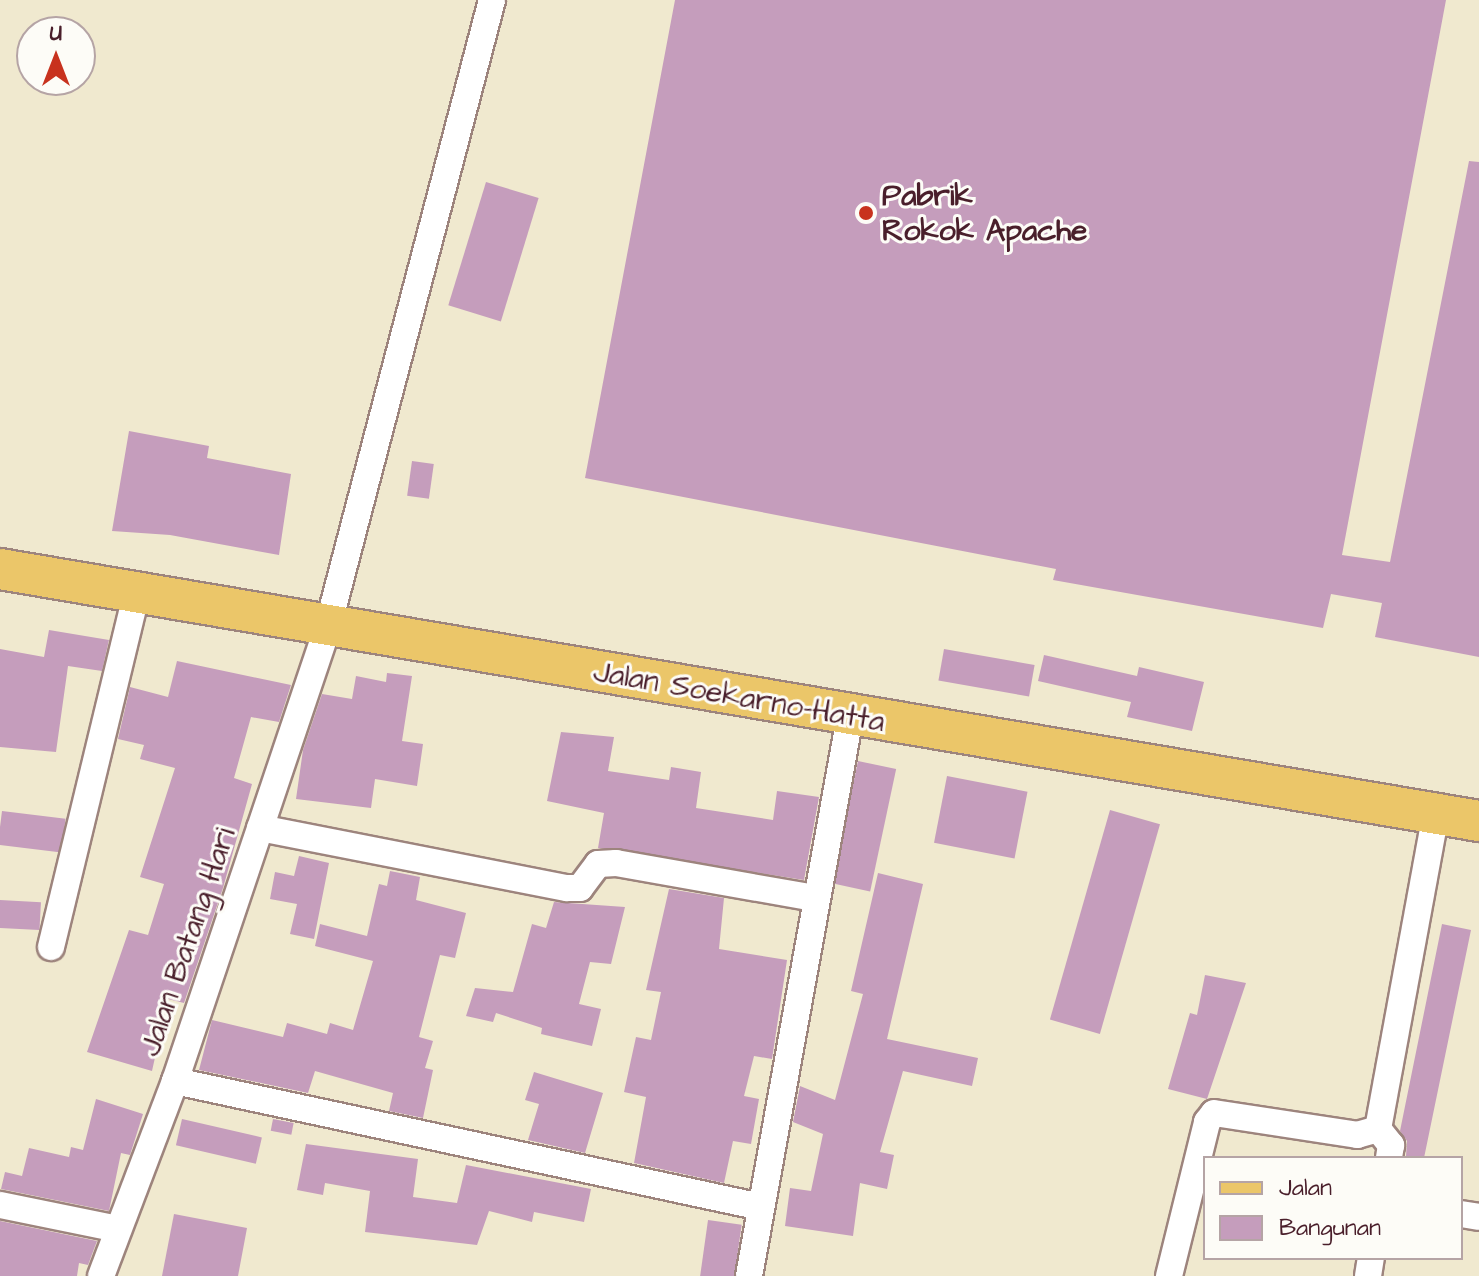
<!DOCTYPE html>
<style>
body{margin:0}
#map{position:relative;width:1479px;height:1276px;overflow:hidden;background:#f0e9cf;font-family:"Architects Daughter",sans-serif}
div>[style]{position:absolute}
[style*='--x']{left:calc(var(--x)*1px);top:calc(var(--y)*1px);width:calc(var(--w)*1px);rotate:calc(var(--a)*1deg)}
.building>*{inset:0;background:#c59dbc;transform-origin:0 0}
.roads{filter:drop-shadow(2px 0 #9d847d) drop-shadow(-2px 0 #9d847d) drop-shadow(0 2px #9d847d) drop-shadow(0 -2px #9d847d)}
.minor>*{height:26px;margin:-13px;padding:0 13px;transform-origin:13px;border-radius:13px;background:#fff}
.primary>*{height:40px;margin:-20px;padding:0 20px;transform-origin:20px;border-radius:20px;background:#ebc669}
.dots>*{width:22px;height:22px;translate:-50% -50%;box-sizing:border-box;border:4px solid #fdfcf7;border-radius:50%}
span{translate:-50% -50%;white-space:nowrap;text-align:center;line-height:1.15;-webkit-text-stroke:6px #fdfcf7;paint-order:stroke}
.poi-label{font-size:30px;color:#4a1f2b;font-weight:700}
.left{translate:0 -50%;text-align:left}
.street-label{font-size:30px;color:#4a1f2b}
.legend{position:absolute;left:1203px;top:1156px;width:260px;height:104px;box-sizing:border-box;background:#fdfcf7;border:2px solid #b5a4a5;margin:0;padding:10px 14px;list-style:none;font-size:24px;color:#4a1f2b}
.legend li{display:flex;align-items:center;gap:16px;height:40px}
.legend b{width:40px;border:2px solid #b5a4a5}
.north{position:absolute;left:16px;top:16px;width:80px;height:80px;box-sizing:border-box;background:#fdfcf7;border:2px solid #b5a4a5;border-radius:50%;rotate:0deg;font-size:22px;font-weight:700;line-height:32px;text-align:center;color:#4a1f2b}
.north::after{content:'';display:block;margin:auto;width:28px;height:36px;background:#c8321e;clip-path:polygon(50% 0,100% 100%,50% 72%,0 100%)}
</style>
<div id="map">
<div class="building">
<div style="clip-path:polygon(675px 0,1446px 0,1342px 555px,1390px 562px,1469px 161px,1479px 162px,1479px 657px,1375px 637px,1382px 603px,1331px 594px,1323px 628px,1053px 580px,1056px 569px,585px 478px)"></div>
<div style="left:486px;top:182px;width:55px;height:129px;rotate:17deg"></div>
<div style="clip-path:polygon(129px 431px,209px 446px,207px 458px,291px 474px,279px 555px,170px 535px,112px 531px)"></div>
<div style="left:412px;top:461px;width:22px;height:35px;rotate:8deg"></div>
<div style="clip-path:polygon(49px 630px,109px 640px,102px 671px,68px 666px,56px 752px,0 747px,0 649px,44px 657px)"></div>
<div style="left:944px;top:649px;width:92px;height:32px;rotate:10deg"></div>
<div style="clip-path:polygon(1044px 655px,1137px 676px,1139px 667px,1204px 682px,1192px 731px,1127px 717px,1131px 702px,1038px 681px)"></div>
<div style="clip-path:polygon(177px 661px,291px 685px,279px 722px,251px 717px,234px 778px,252px 784px,223px 888px,184px 1003px,168px 999px,152px 1071px,87px 1052px,129px 930px,148px 935px,164px 884px,140px 877px,175px 768px,140px 759px,144px 745px,118px 739px,130px 687px,168px 697px)"></div>
<div style="clip-path:polygon(387px 673px,412px 676px,402px 741px,423px 744px,417px 786px,375px 779px,371px 808px,296px 799px,303px 750px,322px 694px,352px 699px,356px 676px,386px 682px)"></div>
<div style="clip-path:polygon(561px 732px,614px 737px,608px 771px,669px 780px,671px 767px,701px 772px,696px 808px,773px 820px,777px 791px,819px 797px,804px 880px,598px 848px,604px 813px,547px 801px)"></div>
<div style="left:858px;top:761px;width:39px;height:125px;rotate:12deg"></div>
<div style="left:947px;top:776px;width:82px;height:68px;rotate:11deg"></div>
<div style="left:1110px;top:810px;width:52px;height:218px;rotate:16deg"></div>
<div style="left:2px;top:811px;width:64px;height:34px;rotate:7deg"></div>
<div style="clip-path:polygon(299px 856px,329px 863px,314px 939px,290px 934px,297px 904px,270px 899px,275px 872px,294px 876px)"></div>
<div style="clip-path:polygon(390px 871px,420px 877px,416px 900px,466px 913px,455px 958px,440px 955px,419px 1037px,433px 1041px,425px 1068px,433px 1070px,423px 1118px,389px 1111px,393px 1093px,315px 1071px,308px 1093px,199px 1070px,212px 1020px,283px 1037px,287px 1023px,327px 1034px,330px 1023px,353px 1030px,373px 961px,315px 946px,320px 924px,367px 936px,379px 884px,387px 886px)"></div>
<div style="clip-path:polygon(878px 873px,923px 884px,887px 1039px,978px 1058px,972px 1086px,903px 1071px,880px 1152px,894px 1155px,887px 1189px,860px 1183px,853px 1236px,785px 1226px,790px 1188px,811px 1191px,823px 1134px,793px 1122px,800px 1086px,835px 1100px,863px 994px,851px 991px)"></div>
<div style="clip-path:polygon(669px 889px,724px 898px,719px 949px,787px 960px,772px 1059px,754px 1056px,744px 1096px,759px 1099px,751px 1144px,733px 1141px,724px 1183px,634px 1163px,646px 1097px,624px 1092px,636px 1037px,651px 1040px,661px 992px,646px 990px)"></div>
<div style="left:0;top:900px;width:41px;height:28px;rotate:3deg"></div>
<div style="clip-path:polygon(554px 902px,625px 907px,611px 964px,590px 962px,579px 1004px,601px 1009px,592px 1046px,541px 1034px,542px 1028px,496px 1013px,493px 1022px,466px 1016px,475px 988px,513px 992px,532px 924px,546px 928px)"></div>
<div style="clip-path:polygon(1442px 924px,1471px 930px,1424px 1158px,1417px 1158px,1406px 1156px,1407px 1141px,1400px 1131px)"></div>
<div style="clip-path:polygon(1205px 975px,1246px 983px,1207px 1099px,1168px 1089px,1190px 1013px,1197px 1015px)"></div>
<div style="clip-path:polygon(534px 1072px,603px 1093px,585px 1153px,528px 1140px,539px 1104px,525px 1100px)"></div>
<div style="clip-path:polygon(96px 1099px,143px 1114px,130px 1155px,121px 1153px,109px 1211px,1px 1189px,5px 1172px,22px 1176px,29px 1148px,69px 1157px,71px 1147px,83px 1150px)"></div>
<div style="left:182px;top:1119px;width:82px;height:27px;rotate:13deg"></div>
<div style="left:273px;top:1119px;width:21px;height:12px;rotate:11deg"></div>
<div style="clip-path:polygon(306px 1144px,418px 1159px,413px 1197px,457px 1203px,466px 1165px,591px 1189px,584px 1222px,534px 1212px,532px 1222px,489px 1211px,477px 1245px,365px 1232px,370px 1191px,325px 1183px,323px 1195px,297px 1190px)"></div>
<div style="clip-path:polygon(174px 1214px,247px 1228px,238px 1276px,162px 1276px)"></div>
<div style="left:708px;top:1220px;width:34px;height:57px;rotate:8deg"></div>
<div style="clip-path:polygon(0 1221px,97px 1241px,88px 1265px,79px 1263px,77px 1276px,0 1276px)"></div>
</div>
<div class="roads">
<div class="minor">
<div style="--x:260;--y:828;--w:313;--a:11.1"></div>
<div style="--x:567;--y:888;--w:13;--a:0"></div>
<div style="--x:580;--y:888;--w:30;--a:-53"></div>
<div style="--x:598;--y:864;--w:18;--a:-3"></div>
<div style="--x:616;--y:863;--w:201;--a:10"></div>
<div style="--x:51;--y:947;--w:365;--a:-76.4"></div>
<div style="--x:175;--y:1081;--w:599;--a:12.13"></div>
<div style="--x:1378;--y:1129;--w:21;--a:51"></div>
<div style="--x:1391;--y:1145;--w:13;--a:99"></div>
<div style="--x:0;--y:1205;--w:120;--a:11.5"></div>
<div style="--x:1461;--y:1214;--w:18;--a:9"></div>
<div style="--x:101;--y:1276;--w:209;--a:-69.2"></div>
<div style="--x:175;--y:1081;--w:480;--a:-71.4"></div>
<div style="--x:328;--y:626;--w:647;--a:-75.32"></div>
<div style="--x:749;--y:1276;--w:568;--a:-79.76"></div>
<div style="--x:1169;--y:1276;--w:159;--a:-76.1"></div>
<div style="--x:1207;--y:1122;--w:11;--a:-52"></div>
<div style="--x:1214;--y:1113;--w:145;--a:8.7"></div>
<div style="--x:1357;--y:1135;--w:22;--a:-16"></div>
<div style="--x:1378;--y:1129;--w:320;--a:-79.6"></div>
<div style="--x:1368;--y:1276;--w:18;--a:-81"></div>
</div>
<div class="primary">
<div style="--x:0;--y:569;--w:1500;--a:9.67"></div>
</div>
</div>
<div class="dots">
<div style="left:866px;top:213px;background:#c8321e"></div>
</div>
<div class="poi-label">
<span class="left" style="left:882px;top:213px">Pabrik<br>Rokok Apache</span>
</div>
<div class="street-label">
<span style="left:739px;top:697px;rotate:10deg">Jalan Soekarno-Hatta</span>
<span style="left:188px;top:942px;rotate:-71deg">Jalan Batang Hari</span>
</div>
<ul class="legend">
<li><b style="height:10px;background:#ebc669"></b>Jalan</li>
<li><b style="height:22px;background:#c59dbc"></b>Bangunan</li>
</ul>
<div class="north">U</div>
</div>
